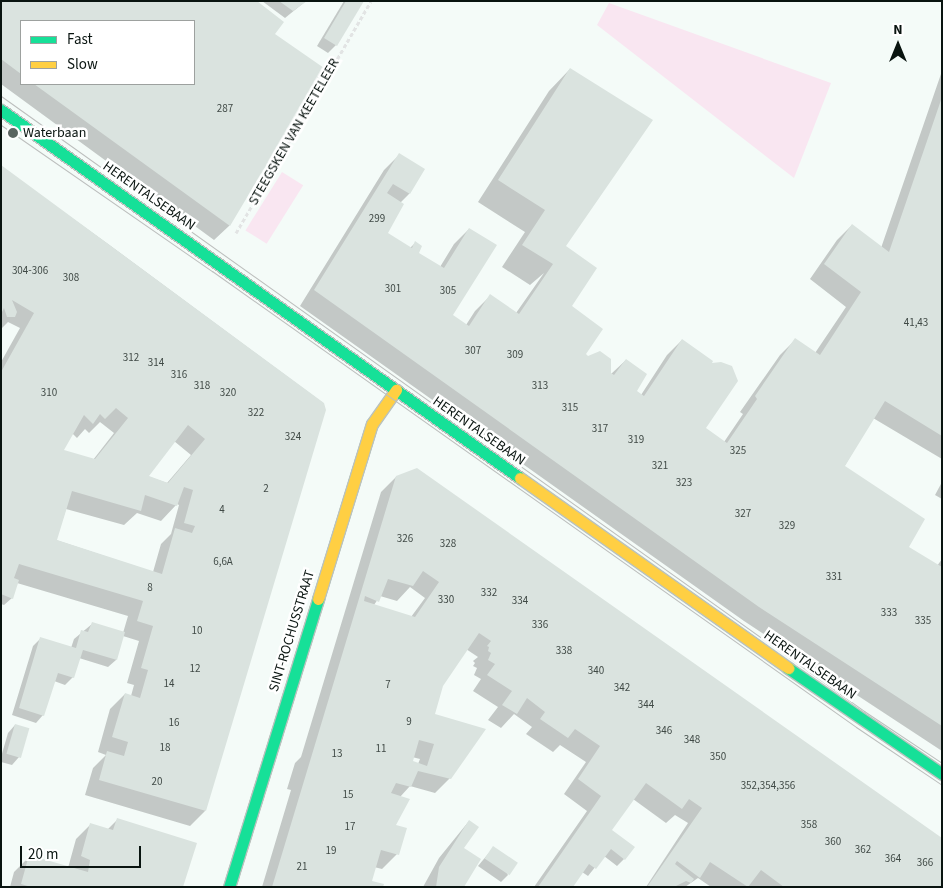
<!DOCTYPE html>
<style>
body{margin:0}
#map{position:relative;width:943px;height:888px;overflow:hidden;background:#f4fbf8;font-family:"Source Sans 3",sans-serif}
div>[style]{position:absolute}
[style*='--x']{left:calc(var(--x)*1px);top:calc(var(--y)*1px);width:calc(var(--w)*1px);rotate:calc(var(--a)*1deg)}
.green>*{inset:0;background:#f9e6f1;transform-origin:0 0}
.shadow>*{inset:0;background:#0003}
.building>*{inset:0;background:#dae3df;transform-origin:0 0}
.path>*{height:3px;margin-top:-1.5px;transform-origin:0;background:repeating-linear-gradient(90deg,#e2e4e4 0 4px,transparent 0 6.5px)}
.roads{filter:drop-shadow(1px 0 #b9c2be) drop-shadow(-1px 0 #b9c2be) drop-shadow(0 1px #b9c2be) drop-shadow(0 -1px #b9c2be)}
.fast>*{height:11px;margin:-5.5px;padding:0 5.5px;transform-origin:5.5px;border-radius:5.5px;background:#16e098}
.slow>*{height:11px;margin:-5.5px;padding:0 5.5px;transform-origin:5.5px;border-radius:5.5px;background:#ffcf43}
.tram>*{height:1px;margin:-0.5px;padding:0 0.5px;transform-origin:0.5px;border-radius:0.5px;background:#bcbebd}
.dots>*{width:14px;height:14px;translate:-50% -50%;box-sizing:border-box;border:2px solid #fff;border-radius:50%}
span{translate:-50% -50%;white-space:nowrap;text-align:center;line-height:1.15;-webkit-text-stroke:5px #fff;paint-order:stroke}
.number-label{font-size:11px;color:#404a46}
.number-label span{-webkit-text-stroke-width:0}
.street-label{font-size:14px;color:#091410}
.poi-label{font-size:14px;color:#091410}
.left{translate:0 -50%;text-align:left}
.frame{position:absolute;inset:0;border:2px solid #091410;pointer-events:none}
.legend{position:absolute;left:20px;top:20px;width:175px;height:65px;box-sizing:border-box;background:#fff;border:1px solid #9da19f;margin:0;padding:6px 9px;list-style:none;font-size:15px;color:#091410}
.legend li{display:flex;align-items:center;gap:10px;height:25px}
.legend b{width:25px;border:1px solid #9da19f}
.north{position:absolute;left:873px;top:20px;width:50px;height:50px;-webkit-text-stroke:4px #fff;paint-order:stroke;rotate:0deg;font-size:14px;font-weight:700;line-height:20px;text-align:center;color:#091410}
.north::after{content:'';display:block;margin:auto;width:18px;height:22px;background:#091410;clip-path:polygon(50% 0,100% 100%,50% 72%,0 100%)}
.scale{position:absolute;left:20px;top:846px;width:121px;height:22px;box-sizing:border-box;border:2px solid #091410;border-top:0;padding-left:6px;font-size:15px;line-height:18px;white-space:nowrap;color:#091410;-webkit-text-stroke:4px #fff;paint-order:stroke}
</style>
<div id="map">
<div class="green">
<div style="clip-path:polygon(609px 3px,831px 83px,794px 178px,597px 25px)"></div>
<div style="left:282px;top:172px;width:25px;height:69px;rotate:32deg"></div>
</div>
<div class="shadow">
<div style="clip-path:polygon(evenodd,1px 1px,251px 8px,273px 34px,322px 68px,229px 226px,214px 240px,1px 84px,1px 1px,21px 21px,194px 21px,194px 84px,21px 84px,21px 21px)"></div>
<div style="clip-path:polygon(262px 1px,306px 1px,285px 18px)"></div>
<div style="clip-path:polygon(344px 1px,363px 1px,336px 45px,328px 53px,317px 46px)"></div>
<div style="clip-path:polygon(570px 69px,559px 253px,584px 355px,611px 374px,626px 360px,635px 391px,641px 395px,667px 355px,682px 340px,704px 429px,724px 442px,743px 414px,740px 412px,780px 355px,795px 340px,815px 353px,846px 307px,810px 279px,837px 240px,852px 225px,881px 248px,942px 71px,942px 459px,873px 418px,844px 467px,907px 547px,937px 566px,942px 559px,942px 751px,744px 621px,300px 306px,384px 170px,399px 155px,423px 169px,409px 194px,400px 203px,386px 234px,410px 248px,415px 243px,417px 253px,440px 267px,454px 244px,469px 229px,451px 315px,466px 325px,475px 311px,490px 296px,516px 313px,544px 273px,530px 285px,502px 267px,525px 232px,478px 202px,549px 91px)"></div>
<div style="clip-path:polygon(evenodd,1px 167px,108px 244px,323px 403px,324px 410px,205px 811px,190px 826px,85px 795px,93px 768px,106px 755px,98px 752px,110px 709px,125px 694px,131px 696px,134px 685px,127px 683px,139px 641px,123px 636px,116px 660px,108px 667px,79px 658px,73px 677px,65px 685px,54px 681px,43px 715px,36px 723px,12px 715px,33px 646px,40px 639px,71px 648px,74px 639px,92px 624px,123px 633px,128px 616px,17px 583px,12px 598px,4px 605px,1px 604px,1px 362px,20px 328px,8px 322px,1px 329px,1px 167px,100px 422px,114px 433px,93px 460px,62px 451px,72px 433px,77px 438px,85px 429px,89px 433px,100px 422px,1px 167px,174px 441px,191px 455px,167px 483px,147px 476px,174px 441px,1px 167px,177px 504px,179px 505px,171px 534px,161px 544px,153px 572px,56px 540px,66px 509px,124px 525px,137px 513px,161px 521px,177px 504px)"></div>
<div style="clip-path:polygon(evenodd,396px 477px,942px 887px,711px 887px,698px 878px,685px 887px,646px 887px,688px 823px,675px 815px,666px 823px,633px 799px,611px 830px,624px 859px,617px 866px,604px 856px,588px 876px,582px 872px,572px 887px,534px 887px,587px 811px,564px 794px,586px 762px,560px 745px,553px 752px,526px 734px,532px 727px,514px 714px,501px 728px,488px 720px,498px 707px,473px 691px,481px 679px,474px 675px,477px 668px,473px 666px,475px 663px,473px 661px,478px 657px,466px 649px,442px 685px,433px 715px,450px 778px,435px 793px,410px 786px,400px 797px,394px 826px,397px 854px,382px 869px,374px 867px,370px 881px,382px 887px,262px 887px,291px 790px,287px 789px,295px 763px,301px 757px,381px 492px,396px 477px,410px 587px,425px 598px,411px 617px,374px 605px,380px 596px,397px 601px,410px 587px,396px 477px,412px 757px,420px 759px,418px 764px,411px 761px,412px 757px)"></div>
<div style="clip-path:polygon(942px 482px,942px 499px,935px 495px)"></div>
<div style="clip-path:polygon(15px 725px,19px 757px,12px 765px,1px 762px,1px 757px,8px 733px)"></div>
<div style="clip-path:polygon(117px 820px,182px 887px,10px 887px,14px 872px,29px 857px,68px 868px,76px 839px,91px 824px,107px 830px)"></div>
<div style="clip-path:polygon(469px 821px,462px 848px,462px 887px,423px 887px,439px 858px)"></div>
<div style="clip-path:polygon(493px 848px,508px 875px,501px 882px,478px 866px)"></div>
</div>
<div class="building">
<div style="clip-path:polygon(1px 1px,257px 1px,284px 22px,275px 34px,324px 68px,230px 226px,34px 84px,194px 84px,194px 21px,21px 21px,21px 74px,1px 59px)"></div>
<div style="clip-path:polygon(279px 1px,307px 1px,293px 11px)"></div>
<div style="clip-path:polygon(346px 1px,364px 1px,337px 46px,324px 38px)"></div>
<div style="clip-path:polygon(570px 68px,653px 120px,566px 246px,597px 268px,572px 306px,603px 329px,586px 354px,588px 356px,600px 351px,611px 359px,611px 373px,614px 375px,626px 359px,647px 374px,637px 391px,644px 396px,682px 339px,713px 361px,712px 363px,721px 362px,732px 366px,738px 381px,706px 428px,727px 443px,757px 399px,755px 396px,795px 338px,820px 355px,861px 292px,824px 264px,852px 224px,889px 252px,942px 97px,942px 436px,885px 401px,845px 466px,925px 519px,909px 547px,942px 567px,942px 726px,759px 607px,314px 290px,399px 153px,425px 169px,410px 194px,393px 184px,387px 193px,404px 204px,388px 233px,412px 248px,415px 241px,422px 246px,419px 253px,444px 268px,469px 228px,497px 245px,453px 315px,469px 326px,490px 294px,519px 314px,553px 264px,522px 245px,545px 210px,498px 180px)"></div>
<div style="clip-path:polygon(evenodd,1px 165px,324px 403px,326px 410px,206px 811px,99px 780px,107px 751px,124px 756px,128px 742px,112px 737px,125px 693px,140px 698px,148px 670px,141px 668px,153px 626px,137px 621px,143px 601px,19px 564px,14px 578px,19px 580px,13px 599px,1px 594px,1px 372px,34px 313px,12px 300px,17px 312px,15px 317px,7px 317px,4px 308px,1px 314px,1px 165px,116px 408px,128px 418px,95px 459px,64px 450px,84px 415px,93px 424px,100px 414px,105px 419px,116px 408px,1px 165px,188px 425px,205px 439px,168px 483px,149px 476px,188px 425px,1px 165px,184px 487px,193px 490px,184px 523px,195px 526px,192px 533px,175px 528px,162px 574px,57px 540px,72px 491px,141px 511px,145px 495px,177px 506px,184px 487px)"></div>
<div style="clip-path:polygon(evenodd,417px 468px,942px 838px,942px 887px,784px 887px,761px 870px,748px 887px,710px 862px,700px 878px,677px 861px,675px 864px,694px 879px,691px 883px,686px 881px,674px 887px,647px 887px,702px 808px,689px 799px,682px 809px,646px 783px,612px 830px,635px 847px,625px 860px,611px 849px,596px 869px,589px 864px,573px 887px,538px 887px,601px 796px,578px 779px,600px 746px,575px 729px,568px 738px,540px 719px,545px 712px,527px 698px,517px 714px,502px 705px,512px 691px,487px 675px,495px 664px,488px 660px,491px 653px,488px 651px,489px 647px,487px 646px,491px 641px,479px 633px,443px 686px,435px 714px,486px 729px,451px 779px,418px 771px,411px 787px,396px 783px,391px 793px,410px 799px,396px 825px,407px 828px,399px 855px,381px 850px,372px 881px,384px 884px,383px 887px,272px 887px,396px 476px,417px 468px,423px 571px,439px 582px,415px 617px,364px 601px,365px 596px,379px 602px,388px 579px,413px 586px,423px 571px,417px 468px,419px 740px,434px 744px,427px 766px,413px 761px,419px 740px)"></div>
<div style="clip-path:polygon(92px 622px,125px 632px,117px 660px,83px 650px,74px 678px,58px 673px,44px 716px,19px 708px,40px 637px,76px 648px,81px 630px,88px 632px)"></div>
<div style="left:15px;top:724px;width:15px;height:31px;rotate:16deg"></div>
<div style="clip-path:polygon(117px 818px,197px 843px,183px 887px,31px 887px,21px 884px,29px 855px,88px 872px,90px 860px,81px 856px,90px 823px,113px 830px)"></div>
<div style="clip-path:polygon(469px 820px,479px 827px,464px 848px,481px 859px,464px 887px,436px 887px,439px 867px)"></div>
<div style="left:493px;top:846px;width:30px;height:15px;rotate:34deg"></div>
</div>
<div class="path">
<div style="--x:236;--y:233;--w:268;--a:-59.8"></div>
</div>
<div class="roads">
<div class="fast">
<div style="--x:1;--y:110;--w:636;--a:35.34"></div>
<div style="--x:788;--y:668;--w:187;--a:34.5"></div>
<div style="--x:229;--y:887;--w:301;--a:-72.8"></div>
</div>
<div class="slow">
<div style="--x:520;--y:478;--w:329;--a:35.3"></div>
<div style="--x:318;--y:599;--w:183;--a:-72.9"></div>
<div style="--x:372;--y:424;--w:42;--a:-54.8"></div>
</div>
</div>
<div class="tram">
<div style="--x:1;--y:96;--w:1060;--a:35.47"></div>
<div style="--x:864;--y:711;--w:94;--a:33.7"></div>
<div style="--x:1;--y:125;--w:257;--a:34.7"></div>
<div style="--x:212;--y:271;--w:789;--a:35.3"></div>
<div style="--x:856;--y:727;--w:104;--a:34"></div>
</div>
<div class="dots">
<div style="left:13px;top:133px;background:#5b6561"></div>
</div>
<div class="number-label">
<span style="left:225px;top:109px">287</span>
<span style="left:377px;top:219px">299</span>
<span style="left:30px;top:271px">304-306</span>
<span style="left:71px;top:278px">308</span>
<span style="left:393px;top:289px">301</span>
<span style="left:448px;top:291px">305</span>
<span style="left:916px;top:323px">41,43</span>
<span style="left:473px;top:351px">307</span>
<span style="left:515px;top:355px">309</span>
<span style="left:131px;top:358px">312</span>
<span style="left:156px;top:363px">314</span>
<span style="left:179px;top:375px">316</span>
<span style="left:202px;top:386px">318</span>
<span style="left:540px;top:386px">313</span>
<span style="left:49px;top:393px">310</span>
<span style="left:228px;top:393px">320</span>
<span style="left:570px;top:408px">315</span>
<span style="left:256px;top:413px">322</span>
<span style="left:600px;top:429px">317</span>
<span style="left:293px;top:437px">324</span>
<span style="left:636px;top:440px">319</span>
<span style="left:738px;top:451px">325</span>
<span style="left:660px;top:466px">321</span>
<span style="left:684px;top:483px">323</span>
<span style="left:266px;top:489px">2</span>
<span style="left:222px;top:510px">4</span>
<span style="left:743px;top:514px">327</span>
<span style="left:787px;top:526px">329</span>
<span style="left:405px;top:539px">326</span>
<span style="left:448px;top:544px">328</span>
<span style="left:223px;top:562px">6,6A</span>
<span style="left:834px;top:577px">331</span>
<span style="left:150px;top:588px">8</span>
<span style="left:489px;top:593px">332</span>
<span style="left:446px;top:600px">330</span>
<span style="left:520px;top:601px">334</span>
<span style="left:889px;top:613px">333</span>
<span style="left:923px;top:621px">335</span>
<span style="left:540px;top:625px">336</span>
<span style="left:197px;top:631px">10</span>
<span style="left:564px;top:651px">338</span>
<span style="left:195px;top:669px">12</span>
<span style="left:596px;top:671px">340</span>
<span style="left:169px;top:684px">14</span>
<span style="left:388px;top:685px">7</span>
<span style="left:622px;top:688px">342</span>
<span style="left:646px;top:705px">344</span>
<span style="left:409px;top:722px">9</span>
<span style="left:174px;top:723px">16</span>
<span style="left:664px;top:731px">346</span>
<span style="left:692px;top:740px">348</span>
<span style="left:165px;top:748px">18</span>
<span style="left:381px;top:749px">11</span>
<span style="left:337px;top:754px">13</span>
<span style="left:718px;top:757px">350</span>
<span style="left:157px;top:782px">20</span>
<span style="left:768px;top:786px">352,354,356</span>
<span style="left:348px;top:795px">15</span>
<span style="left:809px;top:825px">358</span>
<span style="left:350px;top:827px">17</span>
<span style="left:833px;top:842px">360</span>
<span style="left:863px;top:850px">362</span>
<span style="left:331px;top:851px">19</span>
<span style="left:893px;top:859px">364</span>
<span style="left:925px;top:863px">366</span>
<span style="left:302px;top:867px">21</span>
</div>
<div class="street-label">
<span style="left:294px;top:132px;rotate:-60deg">STEEGSKEN VAN KEETELEER</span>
<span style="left:149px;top:196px;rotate:35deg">HERENTALSEBAAN</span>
<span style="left:479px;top:431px;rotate:35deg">HERENTALSEBAAN</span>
<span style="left:292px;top:631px;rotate:-73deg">SINT-ROCHUSSTRAAT</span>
<span style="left:810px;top:665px;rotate:35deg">HERENTALSEBAAN</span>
</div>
<div class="poi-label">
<span class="left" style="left:23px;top:133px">Waterbaan</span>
</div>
<div class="frame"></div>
<ul class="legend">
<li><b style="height:6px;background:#16e098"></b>Fast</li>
<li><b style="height:6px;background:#ffcf43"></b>Slow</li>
</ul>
<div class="north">N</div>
<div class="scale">20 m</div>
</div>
